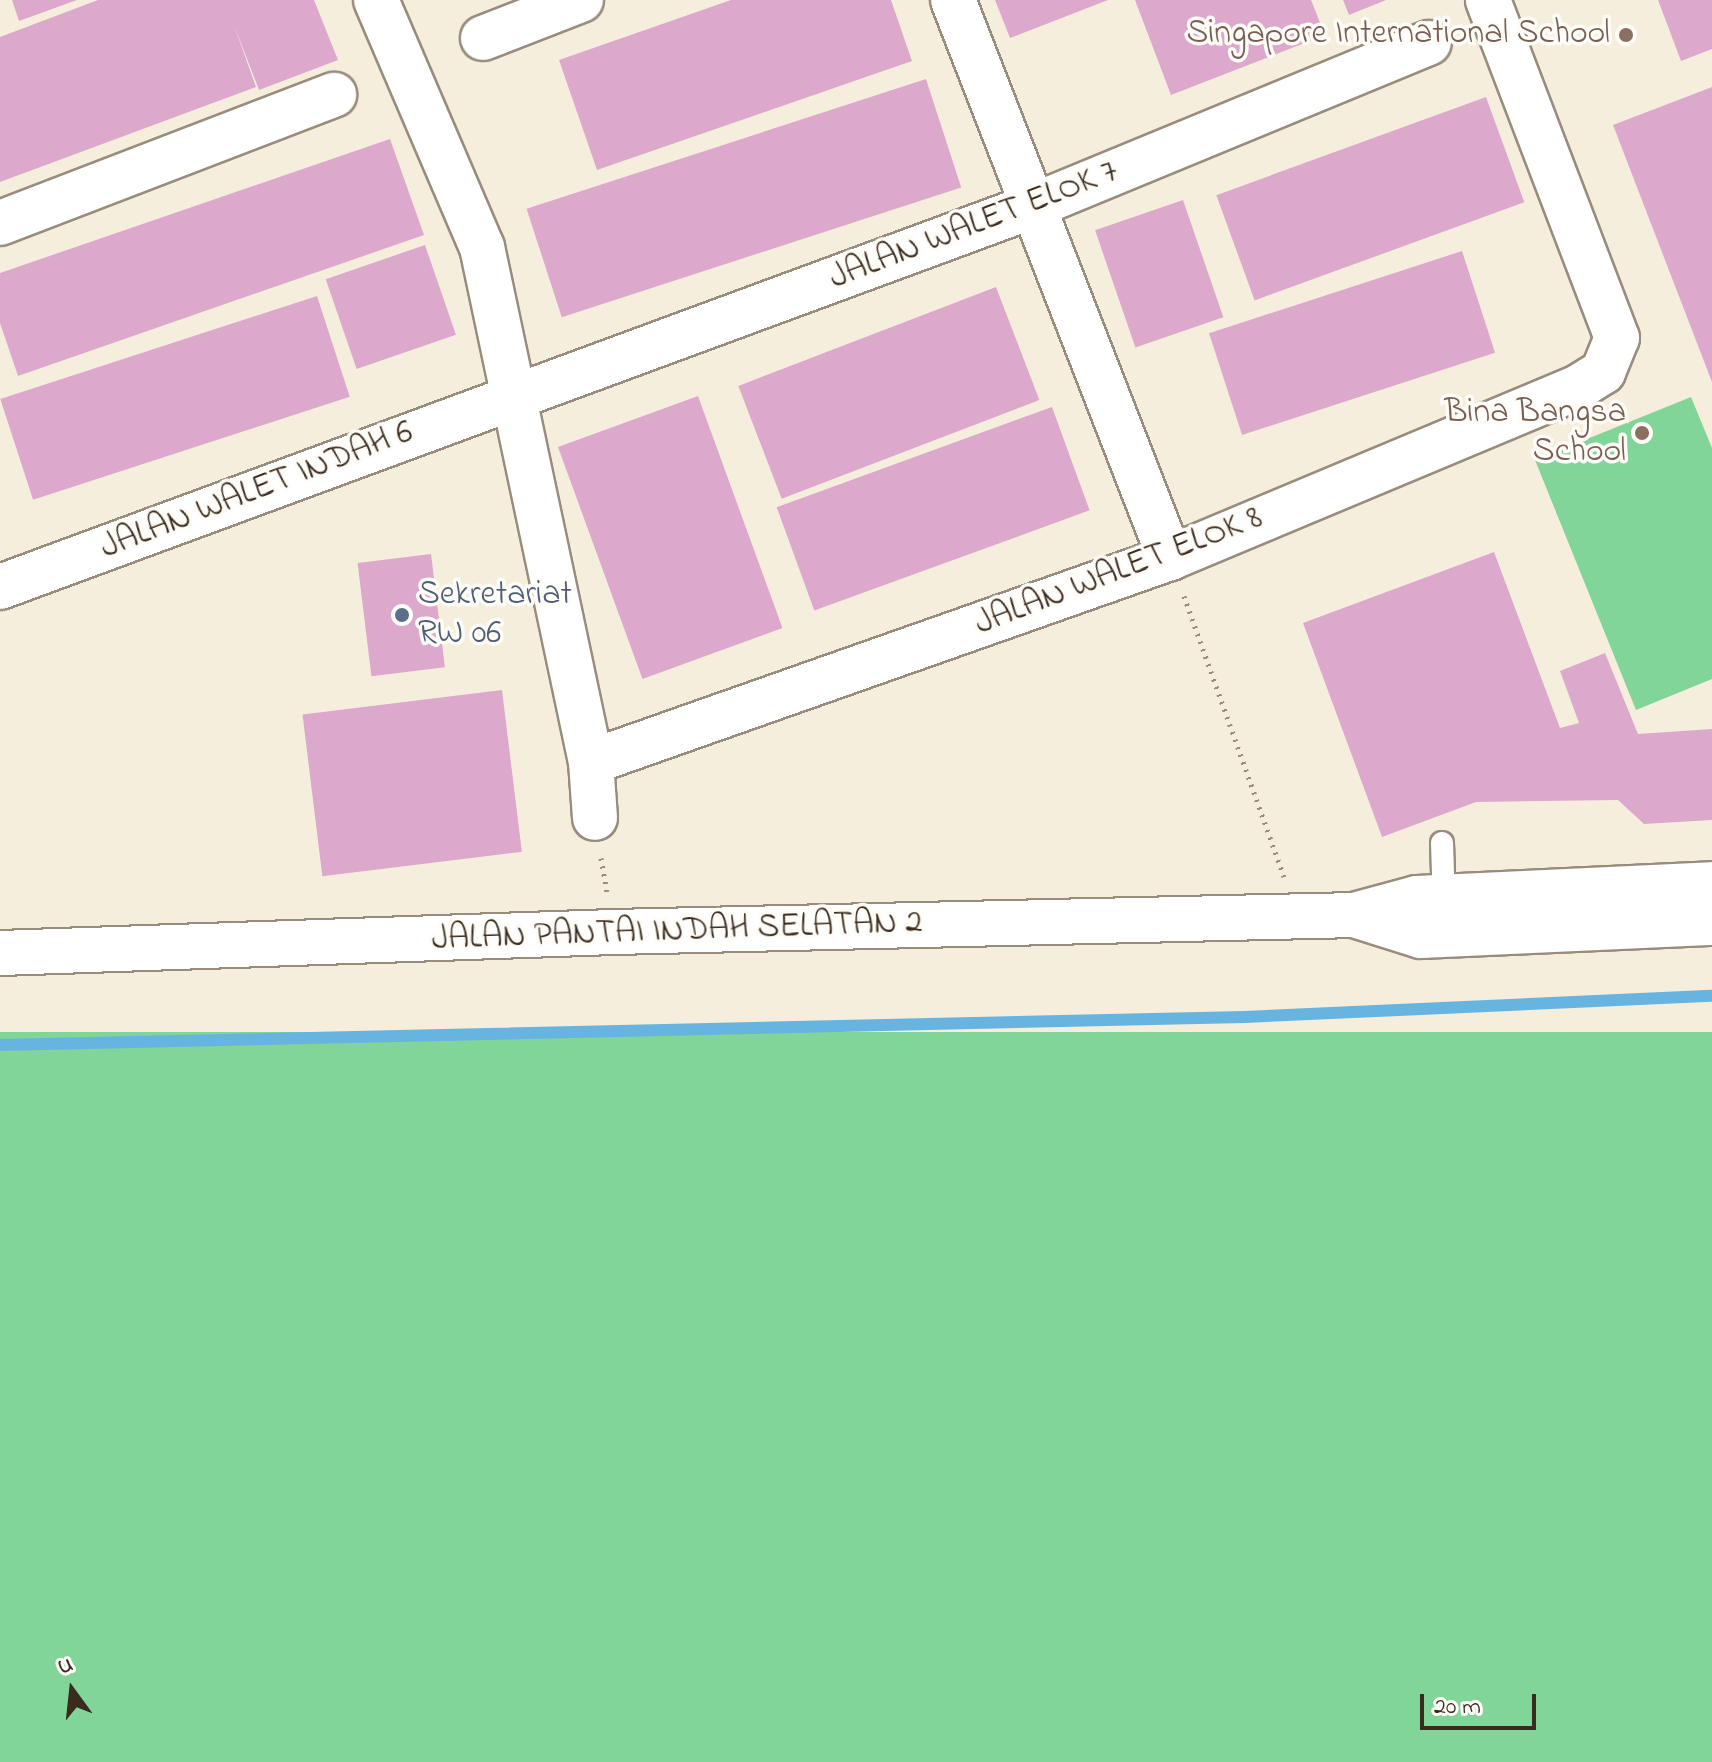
<!DOCTYPE html>
<style>
body{margin:0}
#map{position:relative;width:1712px;height:1762px;overflow:hidden;background:#f6eedc;font-family:"Indie Flower",sans-serif}
div>[style]{position:absolute}
[style*='--x']{left:calc(var(--x)*1px);top:calc(var(--y)*1px);width:calc(var(--w)*1px);rotate:calc(var(--a)*1deg)}
.green>*{inset:0;background:#81d598;transform-origin:0 0}
.stream>*{height:12px;margin:-6px;padding:0 6px;transform-origin:6px;border-radius:6px;background:#68b4e1}
.building>*{inset:0;background:#dca9cd;transform-origin:0 0}
.path>*{height:5px;margin-top:-2.5px;transform-origin:0;background:repeating-linear-gradient(90deg,#988c7d 0 2px,transparent 0 8px)}
.roads{filter:drop-shadow(2px 0 #988c7d) drop-shadow(-2px 0 #988c7d) drop-shadow(0 2px #988c7d) drop-shadow(0 -2px #988c7d)}
.lane>*{height:22px;margin:-11px;padding:0 11px;transform-origin:11px;border-radius:11px;background:#fff}
.street>*{height:44px;margin:-22px;padding:0 22px;transform-origin:22px;border-radius:22px;background:#fff}
.dots>*{width:22px;height:22px;translate:-50% -50%;box-sizing:border-box;border:4px solid #fdfcf7;border-radius:50%}
span{translate:-50% -50%;white-space:nowrap;text-align:center;line-height:1.15;-webkit-text-stroke:7px #fdfcf7;paint-order:stroke}
.education-label{font-size:34px;color:#785e54}
.right{translate:-100% -50%;text-align:right}
.street-label{font-size:34px;color:#3b2a1e}
.service-label{font-size:34px;color:#4e5e75}
.left{translate:0 -50%;text-align:left}
.north{position:absolute;left:32px;top:1650px;width:80px;height:80px;-webkit-text-stroke:6px #fdfcf7;paint-order:stroke;rotate:345deg;font-size:22px;font-weight:700;line-height:32px;text-align:center;color:#3b2a1e}
.north::after{content:'';display:block;margin:auto;width:28px;height:36px;background:#3b2a1e;clip-path:polygon(50% 0,100% 100%,50% 72%,0 100%)}
.scale{position:absolute;left:1420px;top:1694px;width:116px;height:36px;box-sizing:border-box;border:4px solid #3b2a1e;border-top:0;padding-left:10px;font-size:24px;line-height:28px;white-space:nowrap;color:#3b2a1e;-webkit-text-stroke:6px #fdfcf7;paint-order:stroke}
</style>
<div id="map">
<div class="green">
<div style="clip-path:polygon(1691px 397px,1712px 448px,1712px 679px,1636px 710px,1535px 460px)"></div>
<div style="left:1712px;top:1032px;width:730px;height:1713px;rotate:90deg"></div>
</div>
<div class="stream">
<div style="--x:0;--y:1045;--w:1245;--a:-1.29"></div>
<div style="--x:1245;--y:1017;--w:467;--a:-2.6"></div>
</div>
<div class="building">
<div style="clip-path:polygon(12px 0,77px 0,19px 21px)"></div>
<div style="clip-path:polygon(98px 0,314px 0,338px 60px,259px 90px,234px 25px,256px 87px,0 182px,0 37px)"></div>
<div style="clip-path:polygon(731px 0,891px 0,912px 61px,597px 170px,559px 60px)"></div>
<div style="clip-path:polygon(995px 0,1108px 0,1010px 38px)"></div>
<div style="clip-path:polygon(1135px 0,1311px 0,1325px 35px,1171px 95px)"></div>
<div style="clip-path:polygon(1343px 0,1386px 0,1349px 15px)"></div>
<div style="clip-path:polygon(1658px 0,1712px 0,1712px 49px,1681px 61px)"></div>
<div style="left:926px;top:79px;width:114px;height:420px;rotate:72deg"></div>
<div style="clip-path:polygon(1712px 87px,1712px 382px,1613px 125px)"></div>
<div style="left:1486px;top:97px;width:112px;height:287px;rotate:70deg"></div>
<div style="clip-path:polygon(390px 139px,424px 235px,18px 376px,0 323px,0 273px)"></div>
<div style="left:1183px;top:200px;width:124px;height:93px;rotate:71deg"></div>
<div style="left:425px;top:245px;width:95px;height:105px;rotate:71deg"></div>
<div style="left:1462px;top:251px;width:107px;height:266px;rotate:72deg"></div>
<div style="left:996px;top:287px;width:121px;height:276px;rotate:69deg"></div>
<div style="left:317px;top:296px;width:106px;height:333px;rotate:72deg"></div>
<div style="left:698px;top:396px;width:247px;height:149px;rotate:70deg"></div>
<div style="left:1052px;top:407px;width:110px;height:293px;rotate:70deg"></div>
<div style="clip-path:polygon(1494px 552px,1560px 728px,1579px 723px,1560px 671px,1605px 653px,1638px 734px,1712px 729px,1712px 820px,1644px 824px,1618px 800px,1476px 802px,1382px 837px,1303px 623px)"></div>
<div style="left:431px;top:554px;width:114px;height:74px;rotate:83deg"></div>
<div style="left:502px;top:690px;width:163px;height:201px;rotate:83deg"></div>
</div>
<div class="path">
<div style="--x:1184;--y:596;--w:298;--a:70.4"></div>
<div style="--x:601;--y:858;--w:34;--a:80"></div>
</div>
<div class="roads">
<div class="lane">
<div style="--x:1442;--y:843;--w:59;--a:88.1"></div>
</div>
<div class="street">
<div style="--x:376;--y:0;--w:269;--a:66.8"></div>
<div style="--x:482;--y:247;--w:526;--a:78.05"></div>
<div style="--x:591;--y:762;--w:56;--a:85.9"></div>
<div style="--x:953;--y:0;--w:599;--a:68.75"></div>
<div style="--x:483;--y:38;--w:105;--a:-21.2"></div>
<div style="--x:0;--y:223;--w:358;--a:-21"></div>
<div style="--x:0;--y:587;--w:1101;--a:-20.25"></div>
<div style="--x:1033;--y:206;--w:428;--a:-22.4"></div>
<div style="--x:591;--y:762;--w:614;--a:-19.41"></div>
<div style="--x:1170;--y:558;--w:441;--a:-22.7"></div>
<div style="--x:1577;--y:388;--w:31;--a:-32"></div>
<div style="--x:1603;--y:372;--w:37;--a:-68"></div>
<div style="--x:1617;--y:338;--w:362;--a:-110.9"></div>
<div style="--x:1354;--y:915;--w:70;--a:17.4"></div>
<div style="--x:1421;--y:936;--w:291;--a:-2.6"></div>
<div style="--x:0;--y:953;--w:613;--a:-1.96"></div>
<div style="--x:613;--y:932;--w:741;--a:-1.31"></div>
<div style="--x:1354;--y:915;--w:65;--a:-15.1"></div>
<div style="--x:1417;--y:898;--w:295;--a:-2.7"></div>
</div>
</div>
<div class="dots">
<div style="left:1626px;top:35px;background:#8d6e63"></div>
<div style="left:1642px;top:433px;background:#8d6e63"></div>
<div style="left:402px;top:615px;background:#5c6f8a"></div>
</div>
<div class="education-label">
<span class="right" style="left:1610px;top:35px">Singapore International School</span>
<span class="right" style="left:1626px;top:433px">Bina Bangsa<br>School</span>
</div>
<div class="street-label">
<span style="left:974px;top:226px;rotate:-21deg">JALAN WALET ELOK 7</span>
<span style="left:257px;top:491px;rotate:-21deg">JALAN WALET INDAH 6</span>
<span style="left:1119px;top:572px;rotate:-21deg">JALAN WALET ELOK 8</span>
<span style="left:677px;top:932px;rotate:-2deg">JALAN PANTAI INDAH SELATAN 2</span>
</div>
<div class="service-label">
<span class="left" style="left:418px;top:615px">Sekretariat<br>RW 06</span>
</div>
<div class="north">U</div>
<div class="scale">20 m</div>
</div>
